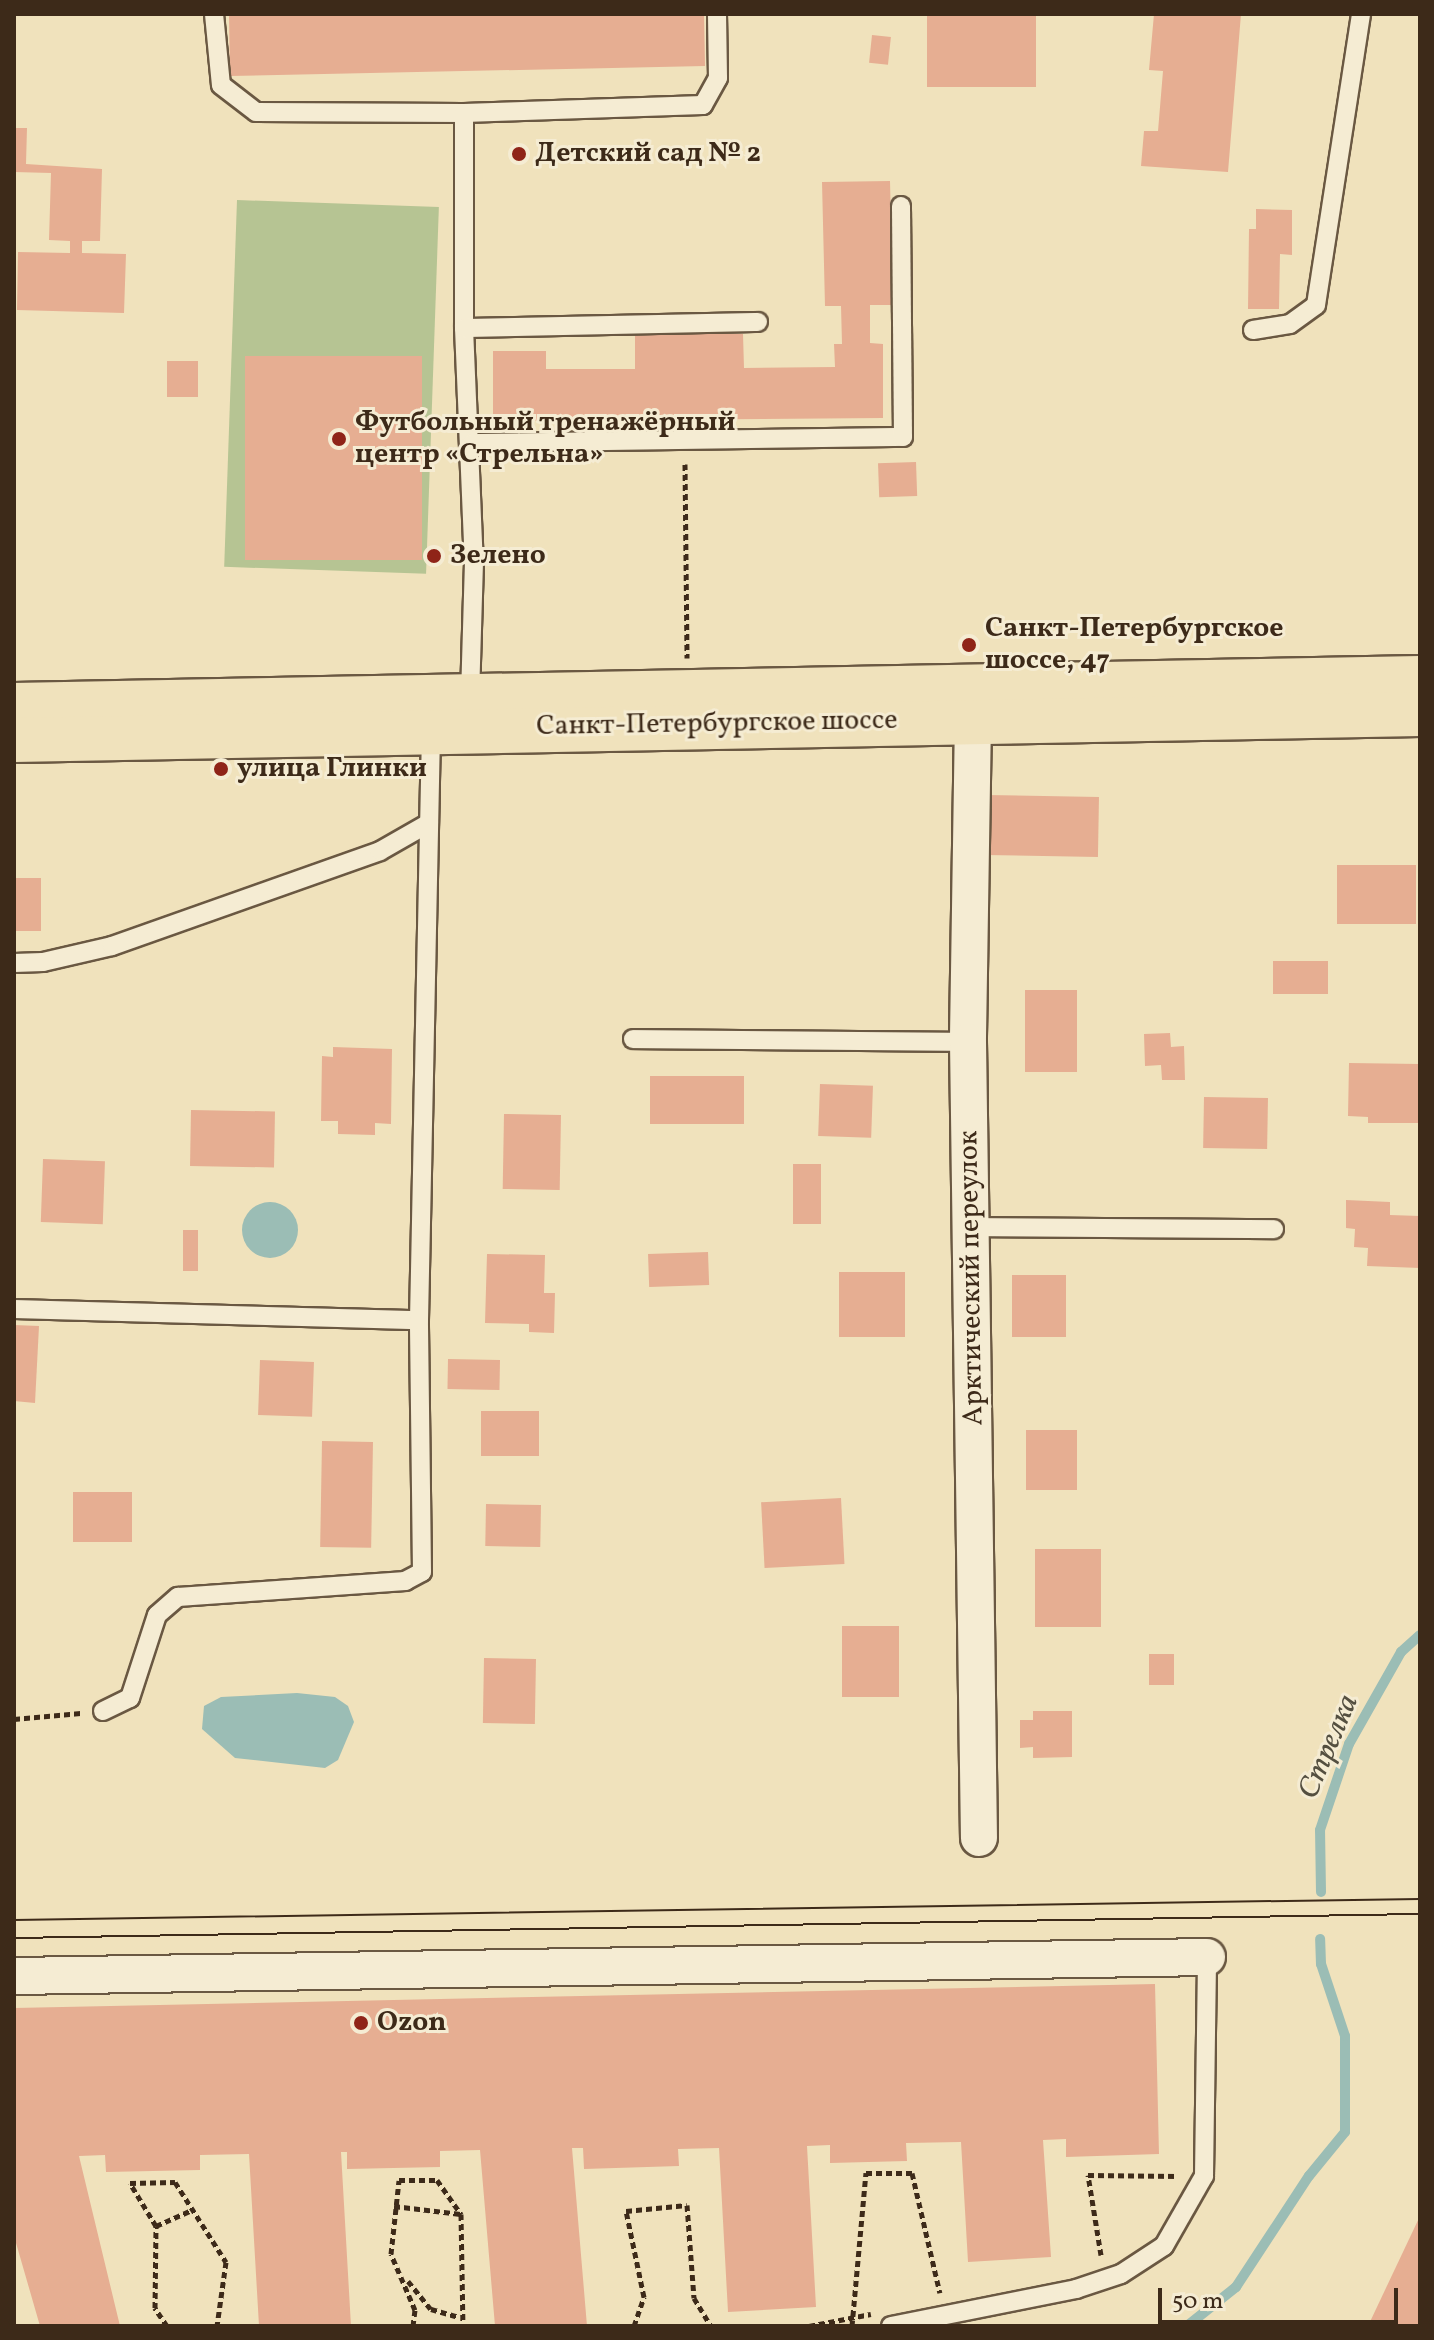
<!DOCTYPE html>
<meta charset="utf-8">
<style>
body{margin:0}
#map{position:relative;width:1434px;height:2340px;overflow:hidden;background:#f0e2bc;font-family:Vollkorn,serif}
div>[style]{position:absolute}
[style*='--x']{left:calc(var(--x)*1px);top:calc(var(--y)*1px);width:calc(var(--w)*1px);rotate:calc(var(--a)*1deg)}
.green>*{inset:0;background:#b6c493;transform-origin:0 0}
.water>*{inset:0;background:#9bbdb5}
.round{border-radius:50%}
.stream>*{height:10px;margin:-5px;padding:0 5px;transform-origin:5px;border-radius:5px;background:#9bbdb5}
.building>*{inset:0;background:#e6ae92;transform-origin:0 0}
.path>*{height:5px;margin-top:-2.5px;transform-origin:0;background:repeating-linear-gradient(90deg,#3d2a19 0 6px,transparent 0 10px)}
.roads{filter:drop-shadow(2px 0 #6a5842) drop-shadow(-2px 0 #6a5842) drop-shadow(0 2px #6a5842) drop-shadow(0 -2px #6a5842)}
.lane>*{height:18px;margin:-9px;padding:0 9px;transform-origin:9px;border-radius:9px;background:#f5ecd3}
.street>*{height:36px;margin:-18px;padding:0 18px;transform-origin:18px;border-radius:18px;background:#f5ecd3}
.primary>*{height:44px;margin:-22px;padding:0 22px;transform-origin:22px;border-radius:22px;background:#f0e2bc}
.tram>*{height:2px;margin:-1px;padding:0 1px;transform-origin:1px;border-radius:1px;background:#3d2a19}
.dots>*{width:22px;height:22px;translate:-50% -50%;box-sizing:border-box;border:4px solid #f5ecd3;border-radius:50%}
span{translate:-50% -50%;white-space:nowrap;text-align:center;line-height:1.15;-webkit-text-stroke:6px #f5ecd3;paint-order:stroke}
.poi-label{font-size:28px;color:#3d2a19;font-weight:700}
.left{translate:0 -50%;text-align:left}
.street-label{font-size:28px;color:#3d2a19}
.water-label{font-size:30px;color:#544f40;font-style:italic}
.frame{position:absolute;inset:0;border:16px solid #3d2a19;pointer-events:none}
.scale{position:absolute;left:1158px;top:2288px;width:240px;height:36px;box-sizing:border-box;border:4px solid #3d2a19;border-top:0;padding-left:10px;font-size:24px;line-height:28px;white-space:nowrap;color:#3d2a19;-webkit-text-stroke:6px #f5ecd3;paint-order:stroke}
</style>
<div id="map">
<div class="green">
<div style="left:237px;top:200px;width:202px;height:367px;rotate:2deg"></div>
</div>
<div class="water">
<div class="round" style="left:242px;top:1202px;width:56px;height:56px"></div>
<div style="clip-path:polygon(297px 1693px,335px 1697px,348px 1706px,354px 1722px,338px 1760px,325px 1768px,235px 1758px,202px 1729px,204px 1706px,221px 1697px)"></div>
</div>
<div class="stream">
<div style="--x:1321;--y:1892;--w:62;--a:-90.9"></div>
<div style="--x:1320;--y:1830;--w:91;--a:-71.4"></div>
<div style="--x:1349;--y:1744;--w:106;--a:-60.5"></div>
<div style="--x:1401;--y:1652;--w:25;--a:-42"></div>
<div style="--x:1187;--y:2326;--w:63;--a:-38.5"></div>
<div style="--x:1236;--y:2287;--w:133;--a:-56.7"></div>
<div style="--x:1309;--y:2176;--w:57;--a:-50.7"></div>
<div style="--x:1345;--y:2132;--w:96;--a:-90"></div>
<div style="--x:1345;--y:2036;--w:76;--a:-108.4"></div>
<div style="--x:1321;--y:1964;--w:25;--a:-92"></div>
</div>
<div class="building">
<div style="clip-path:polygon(229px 14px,704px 14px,705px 66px,230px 76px)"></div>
<div style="left:927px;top:14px;width:109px;height:73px"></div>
<div style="clip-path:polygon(1154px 14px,1241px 14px,1228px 172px,1141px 166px,1144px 131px,1158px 131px,1163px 71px,1149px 70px)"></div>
<div style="left:872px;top:35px;width:19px;height:28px;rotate:6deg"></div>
<div style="clip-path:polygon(14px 128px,27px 128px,26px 164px,102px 169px,100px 241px,82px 241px,82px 253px,126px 254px,124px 313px,17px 310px,18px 252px,70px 253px,70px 241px,49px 240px,51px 173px,14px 172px)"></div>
<div style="clip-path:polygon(890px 181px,893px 305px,870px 305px,870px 343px,883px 344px,883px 418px,493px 421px,493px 351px,546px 351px,546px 369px,635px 369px,635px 334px,743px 334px,744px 368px,835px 367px,834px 344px,842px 344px,841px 306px,825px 306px,822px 182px)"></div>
<div style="clip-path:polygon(1256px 209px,1292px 210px,1292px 255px,1280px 254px,1279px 309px,1248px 309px,1249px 229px,1256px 229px)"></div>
<div style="left:422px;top:356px;width:204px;height:177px;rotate:90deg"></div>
<div style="left:167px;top:361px;width:31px;height:36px"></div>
<div style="left:916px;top:462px;width:34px;height:38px;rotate:88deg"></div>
<div style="left:986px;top:795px;width:113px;height:60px;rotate:1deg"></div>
<div style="left:1337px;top:865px;width:79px;height:59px"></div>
<div style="left:14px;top:878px;width:27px;height:53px"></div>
<div style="left:1273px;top:961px;width:55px;height:33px"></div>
<div style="left:1025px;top:990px;width:52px;height:82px"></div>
<div style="clip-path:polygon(1170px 1033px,1171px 1047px,1184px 1046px,1185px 1080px,1162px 1080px,1161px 1065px,1145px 1066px,1144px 1034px)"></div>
<div style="clip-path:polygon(333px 1047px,392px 1049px,391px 1124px,375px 1123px,375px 1135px,338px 1134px,338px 1121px,321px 1121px,322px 1056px,333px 1057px)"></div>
<div style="clip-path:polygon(1349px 1063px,1420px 1064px,1420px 1123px,1368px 1123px,1368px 1117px,1348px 1116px)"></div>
<div style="left:650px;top:1076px;width:94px;height:48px"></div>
<div style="left:820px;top:1084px;width:53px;height:52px;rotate:2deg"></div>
<div style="left:1204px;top:1097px;width:64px;height:51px;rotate:1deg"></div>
<div style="left:191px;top:1110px;width:84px;height:56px;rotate:1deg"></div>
<div style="left:504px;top:1114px;width:57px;height:75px;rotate:1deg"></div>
<div style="left:43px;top:1159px;width:62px;height:63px;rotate:2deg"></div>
<div style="left:793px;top:1164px;width:28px;height:60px"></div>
<div style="clip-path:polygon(1346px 1200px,1390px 1202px,1390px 1215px,1420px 1216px,1420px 1268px,1367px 1266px,1368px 1248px,1354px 1247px,1355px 1229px,1346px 1228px)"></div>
<div style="left:183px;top:1230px;width:15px;height:41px"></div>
<div style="left:708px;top:1252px;width:33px;height:60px;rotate:88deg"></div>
<div style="clip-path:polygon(487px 1254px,545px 1255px,544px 1293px,555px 1293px,554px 1333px,529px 1332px,529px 1324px,485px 1323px)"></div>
<div style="left:839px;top:1272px;width:66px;height:65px"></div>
<div style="left:1066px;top:1275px;width:62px;height:54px;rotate:90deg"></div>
<div style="clip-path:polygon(14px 1325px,39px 1326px,35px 1403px,14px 1401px)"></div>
<div style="left:448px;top:1359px;width:52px;height:30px;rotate:1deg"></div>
<div style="left:260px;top:1360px;width:54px;height:55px;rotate:2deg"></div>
<div style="left:539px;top:1411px;width:45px;height:58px;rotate:90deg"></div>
<div style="left:1026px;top:1430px;width:51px;height:60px"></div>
<div style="left:322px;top:1441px;width:51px;height:106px;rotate:1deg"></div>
<div style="left:73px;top:1492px;width:59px;height:50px"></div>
<div style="left:841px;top:1498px;width:66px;height:80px;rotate:87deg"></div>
<div style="left:486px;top:1504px;width:55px;height:42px;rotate:1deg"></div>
<div style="left:1035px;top:1549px;width:66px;height:78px"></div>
<div style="left:899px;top:1626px;width:71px;height:57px;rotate:90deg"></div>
<div style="left:1149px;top:1654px;width:25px;height:31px"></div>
<div style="left:484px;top:1658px;width:52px;height:65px;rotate:1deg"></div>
<div style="clip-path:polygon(1033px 1711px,1072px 1711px,1072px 1757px,1033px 1758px,1033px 1747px,1020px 1748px,1020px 1720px,1033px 1720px)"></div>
<div style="clip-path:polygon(1155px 1984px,1159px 2154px,1066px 2157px,1066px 2139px,1043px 2140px,1051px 2257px,968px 2262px,961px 2142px,906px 2143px,907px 2161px,830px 2163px,830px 2145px,807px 2146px,816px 2307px,728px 2312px,719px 2148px,678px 2149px,679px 2166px,584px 2169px,583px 2148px,572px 2148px,587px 2326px,495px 2326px,480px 2150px,440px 2151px,440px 2167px,347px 2169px,347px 2152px,341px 2152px,351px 2326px,259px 2326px,249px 2154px,200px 2155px,200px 2170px,106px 2172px,105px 2155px,79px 2156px,120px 2326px,40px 2326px,14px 2236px,14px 2008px)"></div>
<div style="clip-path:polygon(1420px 2216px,1420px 2326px,1368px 2326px)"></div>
</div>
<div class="path">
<div style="--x:685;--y:464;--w:194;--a:89.4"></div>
<div style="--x:14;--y:1719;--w:67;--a:-5.1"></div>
<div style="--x:394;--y:2206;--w:67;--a:6.8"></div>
<div style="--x:156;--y:2226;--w:39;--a:-24"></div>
<div style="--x:1101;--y:2255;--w:81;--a:-99.2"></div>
<div style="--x:1088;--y:2175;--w:90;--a:0.6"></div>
<div style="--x:408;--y:2281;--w:36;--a:51"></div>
<div style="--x:431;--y:2309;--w:29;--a:16"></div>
<div style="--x:167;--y:2326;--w:22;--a:-124"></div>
<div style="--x:155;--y:2308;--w:82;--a:-89.3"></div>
<div style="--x:156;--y:2226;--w:50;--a:-121.2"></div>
<div style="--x:130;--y:2183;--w:45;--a:-1.3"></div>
<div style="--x:175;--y:2182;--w:95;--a:57.5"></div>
<div style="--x:226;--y:2262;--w:65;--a:98"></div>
<div style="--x:413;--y:2326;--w:16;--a:-83"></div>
<div style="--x:415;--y:2310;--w:61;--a:-113.2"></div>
<div style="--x:391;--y:2254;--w:74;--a:-83.8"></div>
<div style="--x:399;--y:2180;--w:38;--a:0"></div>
<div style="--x:437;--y:2180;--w:42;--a:54.8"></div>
<div style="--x:461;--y:2214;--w:112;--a:89"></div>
<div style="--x:634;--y:2326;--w:31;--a:-71"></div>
<div style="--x:644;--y:2297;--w:88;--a:-101.8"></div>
<div style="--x:626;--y:2211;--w:61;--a:-5.6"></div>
<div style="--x:687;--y:2205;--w:93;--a:85.7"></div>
<div style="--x:694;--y:2298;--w:33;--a:59"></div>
<div style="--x:809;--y:2326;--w:63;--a:-11"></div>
<div style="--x:852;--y:2326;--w:154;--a:-84.8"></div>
<div style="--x:866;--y:2173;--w:46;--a:0"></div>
<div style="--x:912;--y:2173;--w:123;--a:76.9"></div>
</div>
<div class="roads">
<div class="lane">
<div style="--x:214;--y:14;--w:71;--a:84.4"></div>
<div style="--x:221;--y:85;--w:44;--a:37.6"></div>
<div style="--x:256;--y:112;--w:208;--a:0.3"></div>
<div style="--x:464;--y:113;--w:239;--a:-1.9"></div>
<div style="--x:703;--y:105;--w:31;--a:-61"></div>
<div style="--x:718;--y:78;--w:64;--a:-90.9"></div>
<div style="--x:464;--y:113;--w:215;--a:90"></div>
<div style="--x:464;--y:328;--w:234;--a:87.6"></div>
<div style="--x:474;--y:562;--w:132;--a:91.7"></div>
<div style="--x:464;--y:328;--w:294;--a:-1.2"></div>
<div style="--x:1253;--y:330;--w:37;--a:-9"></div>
<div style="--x:1290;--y:324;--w:32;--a:-36"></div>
<div style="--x:1316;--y:305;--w:294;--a:-81.2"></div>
<div style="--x:472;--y:443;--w:431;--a:-0.8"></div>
<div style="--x:903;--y:437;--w:231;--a:-90.5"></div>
<div style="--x:14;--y:963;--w:29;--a:-2"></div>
<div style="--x:43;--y:962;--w:71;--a:-13.1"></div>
<div style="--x:112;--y:946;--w:284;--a:-19.5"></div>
<div style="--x:380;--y:851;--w:56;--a:-29.7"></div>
<div style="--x:633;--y:1039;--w:335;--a:0.5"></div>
<div style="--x:971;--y:1227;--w:303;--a:0.4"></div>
<div style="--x:14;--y:1309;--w:405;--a:1.6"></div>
<div style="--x:103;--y:1711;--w:30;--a:-26"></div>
<div style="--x:130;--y:1698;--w:87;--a:-72"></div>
<div style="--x:157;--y:1615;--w:28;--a:-41"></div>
<div style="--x:178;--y:1597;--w:228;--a:-4"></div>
<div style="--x:405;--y:1581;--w:19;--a:-28"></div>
<div style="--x:422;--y:1572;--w:252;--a:-90.7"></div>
<div style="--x:419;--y:1320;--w:588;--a:-88.83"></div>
<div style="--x:891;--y:2326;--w:189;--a:-11.3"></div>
<div style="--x:1076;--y:2289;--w:47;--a:-18.4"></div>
<div style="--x:1121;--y:2274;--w:51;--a:-33.1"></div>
<div style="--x:1164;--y:2246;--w:81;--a:-60.3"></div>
<div style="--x:1204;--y:2176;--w:219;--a:-89.2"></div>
</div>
<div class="street">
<div style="--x:973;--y:718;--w:324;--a:90.9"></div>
<div style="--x:968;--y:1042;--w:796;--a:89.21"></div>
<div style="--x:14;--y:1976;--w:1193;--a:-0.91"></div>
</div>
<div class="primary">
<div style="--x:14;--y:705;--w:1406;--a:-1.1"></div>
<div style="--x:14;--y:740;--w:1406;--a:-1.06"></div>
</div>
</div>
<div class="tram">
<div style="--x:14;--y:1920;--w:1406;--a:-0.86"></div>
<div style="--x:14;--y:1938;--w:1406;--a:-0.98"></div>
</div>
<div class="dots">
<div style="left:519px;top:154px;background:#8f2418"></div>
<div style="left:339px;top:439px;background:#8f2418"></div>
<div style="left:434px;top:556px;background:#8f2418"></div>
<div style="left:969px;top:645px;background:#8f2418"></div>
<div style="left:221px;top:769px;background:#8f2418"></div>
<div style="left:361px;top:2023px;background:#8f2418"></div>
</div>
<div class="poi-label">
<span class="left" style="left:535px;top:154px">Детский сад № 2</span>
<span class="left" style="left:355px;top:439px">Футбольный тренажёрный<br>центр «Стрельна»</span>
<span class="left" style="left:450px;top:556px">Зелено</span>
<span class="left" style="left:985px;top:645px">Санкт-Петербургское<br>шоссе, 47</span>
<span class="left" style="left:237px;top:769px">улица Глинки</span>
<span class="left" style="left:377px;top:2023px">Ozon</span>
</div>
<div class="street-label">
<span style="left:717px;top:724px;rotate:-1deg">Санкт-Петербургское шоссе</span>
<span style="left:972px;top:1278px;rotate:-91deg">Арктический переулок</span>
</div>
<div class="water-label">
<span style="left:1329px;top:1747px;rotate:-67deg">Стрелка</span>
</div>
<div class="frame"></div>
<div class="scale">50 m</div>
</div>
